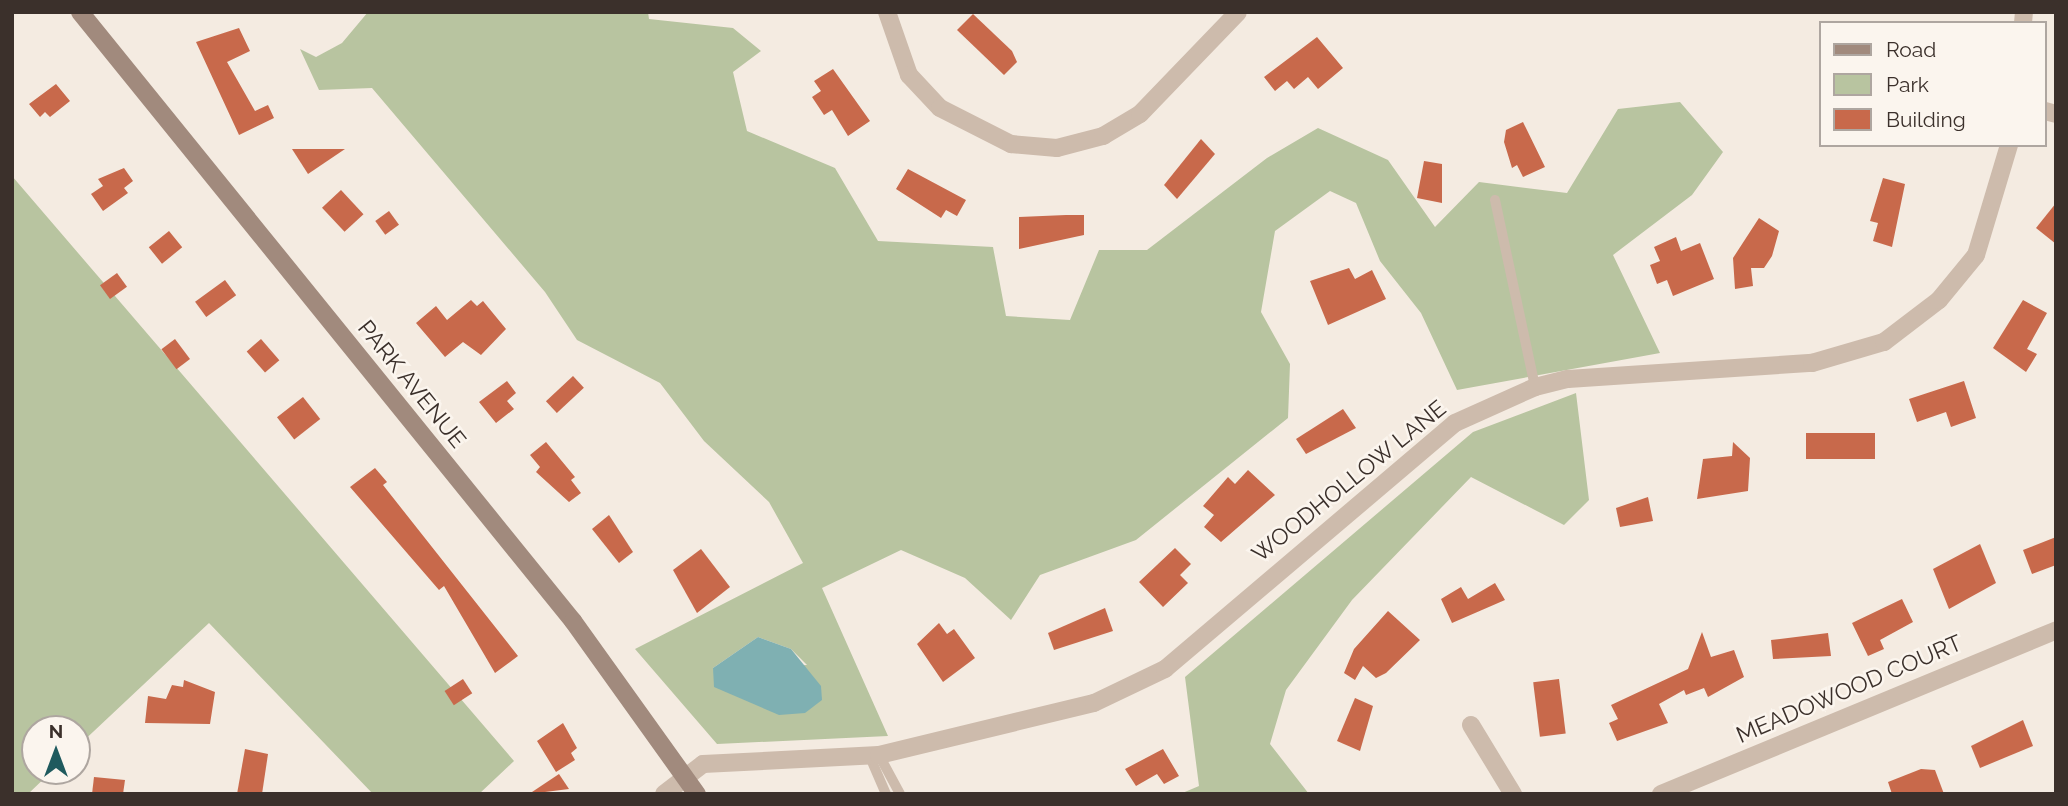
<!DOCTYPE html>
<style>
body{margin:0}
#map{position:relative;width:2068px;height:806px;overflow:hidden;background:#f4ebe1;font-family:Raleway,sans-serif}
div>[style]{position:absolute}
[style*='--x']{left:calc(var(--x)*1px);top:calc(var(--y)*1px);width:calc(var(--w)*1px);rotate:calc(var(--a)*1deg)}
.green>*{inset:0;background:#b8c4a0}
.water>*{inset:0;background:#7fb0b2}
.building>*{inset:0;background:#c8694b;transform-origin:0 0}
.lane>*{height:10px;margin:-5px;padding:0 5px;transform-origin:5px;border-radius:5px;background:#cdbbac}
.street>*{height:18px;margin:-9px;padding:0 9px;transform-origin:9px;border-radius:9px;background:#cdbbac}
.secondary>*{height:18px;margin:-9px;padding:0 9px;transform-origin:9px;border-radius:9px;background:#a18a7d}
span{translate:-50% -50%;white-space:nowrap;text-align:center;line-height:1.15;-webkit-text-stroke:5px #fbf5ee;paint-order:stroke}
.street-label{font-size:23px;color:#3b302b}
.frame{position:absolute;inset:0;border:14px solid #3b302b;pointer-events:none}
.legend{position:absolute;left:1819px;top:21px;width:228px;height:126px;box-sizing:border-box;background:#fbf5ee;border:2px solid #aea6a0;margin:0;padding:9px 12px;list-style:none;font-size:21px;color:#3b302b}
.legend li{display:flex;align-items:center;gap:14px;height:35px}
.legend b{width:35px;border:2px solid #aea6a0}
.north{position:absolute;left:21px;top:715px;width:70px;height:70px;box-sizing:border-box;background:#fbf5ee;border:2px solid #aea6a0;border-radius:50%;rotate:0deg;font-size:19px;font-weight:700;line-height:28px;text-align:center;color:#3b302b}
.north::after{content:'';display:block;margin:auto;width:24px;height:32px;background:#1f5a5e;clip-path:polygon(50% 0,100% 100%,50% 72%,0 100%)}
</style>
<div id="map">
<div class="green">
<div style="clip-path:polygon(evenodd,368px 12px,648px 12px,649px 19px,733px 28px,761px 51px,733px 72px,747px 131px,835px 168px,878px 241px,993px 247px,1006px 316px,1070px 320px,1099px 250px,1147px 250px,1267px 158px,1318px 128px,1388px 160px,1435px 227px,1479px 182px,1567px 193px,1618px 109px,1680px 102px,1723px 152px,1692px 195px,1613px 255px,1660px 353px,1457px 390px,1421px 313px,1380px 261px,1356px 203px,1330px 191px,1275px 231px,1261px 312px,1290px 364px,1288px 418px,1136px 540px,1040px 575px,1011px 620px,965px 578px,901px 550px,822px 588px,888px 736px,717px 744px,635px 649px,803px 563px,769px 502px,704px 441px,660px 383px,577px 340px,545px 292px,372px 88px,319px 90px,300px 49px,316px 57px,342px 43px,368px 12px,758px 637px,791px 649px,807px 665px,713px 668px,758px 637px)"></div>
<div style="clip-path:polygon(12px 176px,514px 761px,479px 794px,373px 794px,209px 623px,77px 747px,77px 729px,35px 729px,35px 771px,52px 771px,28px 794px,12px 794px)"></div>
<div style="clip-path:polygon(1576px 393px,1589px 500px,1564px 525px,1471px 477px,1352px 600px,1286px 690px,1270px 744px,1309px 794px,1180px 794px,1199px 786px,1185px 677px,1473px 432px)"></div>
</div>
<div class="water">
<div style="clip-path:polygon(758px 637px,791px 649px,821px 686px,822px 700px,805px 713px,779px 715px,714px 687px,713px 668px)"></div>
</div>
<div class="building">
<div style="clip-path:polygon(973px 14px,1012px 51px,1017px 62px,1004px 75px,957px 30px)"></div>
<div style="clip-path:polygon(239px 28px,250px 51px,227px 62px,255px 111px,268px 105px,274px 118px,239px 135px,196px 42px)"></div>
<div style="clip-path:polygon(1317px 37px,1343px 68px,1318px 89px,1308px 77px,1294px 89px,1287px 81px,1275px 91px,1264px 77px)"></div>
<div style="clip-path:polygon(833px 69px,870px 121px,848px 136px,832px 110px,824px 115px,812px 97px,821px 91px,814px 81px)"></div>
<div style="clip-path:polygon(56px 84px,70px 101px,50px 117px,45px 112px,40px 117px,29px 104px)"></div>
<div style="clip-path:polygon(1523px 122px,1545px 167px,1523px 177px,1517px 165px,1512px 168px,1504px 142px,1506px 130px)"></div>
<div style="clip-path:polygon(1201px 139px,1215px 154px,1177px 199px,1164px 185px)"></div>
<div style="clip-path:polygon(292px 149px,345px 149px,308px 174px)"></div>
<div style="clip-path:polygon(1424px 161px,1442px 164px,1442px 203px,1417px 198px)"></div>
<div style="clip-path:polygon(124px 168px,133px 181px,124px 188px,128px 193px,103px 211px,91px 194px,103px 186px,98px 179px)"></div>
<div style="clip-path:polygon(908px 169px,966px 200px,957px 216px,946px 210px,941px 218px,896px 189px)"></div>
<div style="clip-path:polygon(1883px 178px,1905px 184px,1892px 247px,1873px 241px,1878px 223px,1870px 221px)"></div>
<div style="left:341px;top:190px;width:33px;height:26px;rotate:47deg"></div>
<div style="clip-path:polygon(2056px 203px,2056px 244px,2036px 228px)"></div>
<div style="left:389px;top:211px;width:17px;height:17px;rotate:54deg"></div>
<div style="clip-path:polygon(1066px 215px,1084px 215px,1084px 235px,1019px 249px,1019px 217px)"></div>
<div style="clip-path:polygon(1759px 218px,1779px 231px,1772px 256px,1764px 268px,1751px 268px,1753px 286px,1735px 289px,1733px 258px)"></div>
<div style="left:169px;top:231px;width:21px;height:26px;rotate:51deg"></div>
<div style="clip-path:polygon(1676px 237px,1681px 251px,1700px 243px,1714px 279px,1673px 296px,1667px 280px,1657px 284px,1650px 265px,1660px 261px,1654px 247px)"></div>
<div style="clip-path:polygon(1349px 268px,1355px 279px,1372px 270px,1386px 299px,1328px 325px,1310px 281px)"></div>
<div style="left:117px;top:273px;width:17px;height:21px;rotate:54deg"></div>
<div style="left:225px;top:280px;width:19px;height:37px;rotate:54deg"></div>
<div style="clip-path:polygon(471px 300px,477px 306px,483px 301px,506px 329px,481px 355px,463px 342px,445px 357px,416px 323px,436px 306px,447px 320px)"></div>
<div style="clip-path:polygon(2023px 300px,2047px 313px,2027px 349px,2037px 354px,2026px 372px,1993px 348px)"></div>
<div style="left:175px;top:339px;width:25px;height:17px;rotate:53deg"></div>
<div style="left:261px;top:339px;width:28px;height:19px;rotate:49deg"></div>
<div style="left:573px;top:376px;width:16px;height:37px;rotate:47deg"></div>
<div style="clip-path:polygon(507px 381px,516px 393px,507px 401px,514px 409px,496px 423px,479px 402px)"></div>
<div style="clip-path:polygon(1964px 381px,1976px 418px,1951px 427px,1946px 412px,1917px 422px,1909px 399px)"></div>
<div style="left:303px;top:397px;width:28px;height:33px;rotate:52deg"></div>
<div style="clip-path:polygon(1343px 409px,1356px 428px,1306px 454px,1296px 439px)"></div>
<div style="left:1875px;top:433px;width:26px;height:69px;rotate:90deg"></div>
<div style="clip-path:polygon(546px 442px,575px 477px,571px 480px,581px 493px,569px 502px,536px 472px,540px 467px,530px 455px)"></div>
<div style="clip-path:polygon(1733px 442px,1750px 458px,1748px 491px,1697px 499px,1703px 459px,1732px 456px)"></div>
<div style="clip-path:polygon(375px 468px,387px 482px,383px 485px,518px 656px,495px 673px,444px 586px,439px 590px,350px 487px)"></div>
<div style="clip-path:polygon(1248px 470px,1275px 495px,1221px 542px,1204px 527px,1214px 515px,1203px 506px,1228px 477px,1235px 484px)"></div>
<div style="clip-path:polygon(1648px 497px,1653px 521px,1620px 527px,1616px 508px)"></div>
<div style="clip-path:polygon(609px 515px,633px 552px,619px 563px,592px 529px)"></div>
<div style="clip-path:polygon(2056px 537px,2056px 565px,2032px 574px,2023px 550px)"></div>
<div style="clip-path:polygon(1980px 544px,1996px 583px,1949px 609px,1933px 569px)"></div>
<div style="clip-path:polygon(1175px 548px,1191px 564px,1180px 575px,1188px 583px,1163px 607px,1139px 582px)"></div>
<div style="clip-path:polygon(701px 549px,730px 587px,697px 613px,673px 570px)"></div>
<div style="clip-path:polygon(1495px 583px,1505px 600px,1452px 623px,1441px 599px,1461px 587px,1468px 599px)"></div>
<div style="clip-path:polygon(1902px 599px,1913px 622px,1880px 640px,1884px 649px,1868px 656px,1852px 623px)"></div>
<div style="clip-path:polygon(1105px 608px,1113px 631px,1054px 650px,1048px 633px)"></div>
<div style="clip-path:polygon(1388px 611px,1420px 640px,1386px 673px,1376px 678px,1363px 666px,1355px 680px,1344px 673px,1354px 649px)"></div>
<div style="clip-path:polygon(939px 623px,947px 634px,954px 629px,975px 658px,943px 682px,917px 644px)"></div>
<div style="clip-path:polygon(1702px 632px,1711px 657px,1734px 650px,1744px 677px,1708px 697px,1704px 688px,1686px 695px,1684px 690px,1659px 704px,1668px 723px,1617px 741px,1609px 723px,1618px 719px,1611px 705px,1688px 669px)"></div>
<div style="clip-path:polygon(1828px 633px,1831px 656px,1773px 659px,1771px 640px)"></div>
<div style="left:463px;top:679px;width:17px;height:22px;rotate:57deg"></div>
<div style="left:1559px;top:679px;width:55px;height:26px;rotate:83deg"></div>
<div style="clip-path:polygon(184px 680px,215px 692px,210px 724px,145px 723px,148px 696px,166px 699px,172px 685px,183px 687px)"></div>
<div style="clip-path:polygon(1355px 698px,1373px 706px,1360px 751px,1337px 741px)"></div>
<div style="clip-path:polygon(2023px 720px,2033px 746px,1980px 768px,1971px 746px)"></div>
<div style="clip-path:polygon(563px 723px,577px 748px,571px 753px,575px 760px,556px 772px,537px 741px)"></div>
<div style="clip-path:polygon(245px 749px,268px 754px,262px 794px,237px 794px)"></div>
<div style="clip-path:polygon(1163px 749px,1179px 776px,1164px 784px,1157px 774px,1136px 786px,1125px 769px)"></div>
<div style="clip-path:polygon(1921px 769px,1935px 770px,1944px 794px,1892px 794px,1888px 782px)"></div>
<div style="clip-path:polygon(559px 774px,569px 789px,529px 794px)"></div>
<div style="clip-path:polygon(94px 777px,125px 780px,123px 794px,92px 794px)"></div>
</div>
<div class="lane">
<div style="--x:1495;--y:200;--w:191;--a:77.9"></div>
<div style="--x:879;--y:755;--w:44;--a:61.7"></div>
<div style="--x:870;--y:757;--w:40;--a:66.6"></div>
</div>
<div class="street">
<div style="--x:887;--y:12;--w:67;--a:70.8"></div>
<div style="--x:909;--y:75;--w:45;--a:46.8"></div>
<div style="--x:940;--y:108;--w:80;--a:26.9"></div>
<div style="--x:1011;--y:144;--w:46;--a:5"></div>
<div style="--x:1057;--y:148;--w:48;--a:-14.6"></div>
<div style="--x:1103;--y:136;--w:43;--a:-30.7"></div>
<div style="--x:1140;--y:114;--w:141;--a:-46.1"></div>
<div style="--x:2023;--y:23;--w:11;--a:-85"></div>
<div style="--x:2045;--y:111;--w:11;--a:15"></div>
<div style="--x:1471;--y:725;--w:81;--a:58.7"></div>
<div style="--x:664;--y:794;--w:49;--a:-37.6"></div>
<div style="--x:703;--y:764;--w:176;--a:-2.9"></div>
<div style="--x:879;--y:755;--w:221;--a:-13.6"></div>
<div style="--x:1094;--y:703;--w:79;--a:-25.6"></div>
<div style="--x:1165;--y:669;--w:380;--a:-40.3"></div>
<div style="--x:1455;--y:423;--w:88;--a:-24.2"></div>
<div style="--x:1535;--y:387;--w:34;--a:-14"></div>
<div style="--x:1568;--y:379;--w:245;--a:-3.8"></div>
<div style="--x:1812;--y:363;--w:75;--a:-16.3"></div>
<div style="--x:1884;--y:342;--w:69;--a:-37.4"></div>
<div style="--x:1939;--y:300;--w:58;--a:-50.6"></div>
<div style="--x:1976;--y:255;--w:115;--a:-73.3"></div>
<div style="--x:1661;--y:794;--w:428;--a:-22.5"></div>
</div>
<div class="secondary">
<div style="--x:80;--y:12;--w:784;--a:51.01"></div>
<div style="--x:573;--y:621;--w:213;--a:54.4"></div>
</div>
<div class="street-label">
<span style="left:412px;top:384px;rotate:51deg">PARK AVENUE</span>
<span style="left:1349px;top:481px;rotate:-39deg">WOODHOLLOW LANE</span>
<span style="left:1849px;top:689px;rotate:-23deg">MEADOWOOD COURT</span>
</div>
<div class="frame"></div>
<ul class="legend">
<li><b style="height:9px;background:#a18a7d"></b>Road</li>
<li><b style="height:19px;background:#b8c4a0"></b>Park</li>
<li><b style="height:19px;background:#c8694b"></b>Building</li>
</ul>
<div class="north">N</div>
</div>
